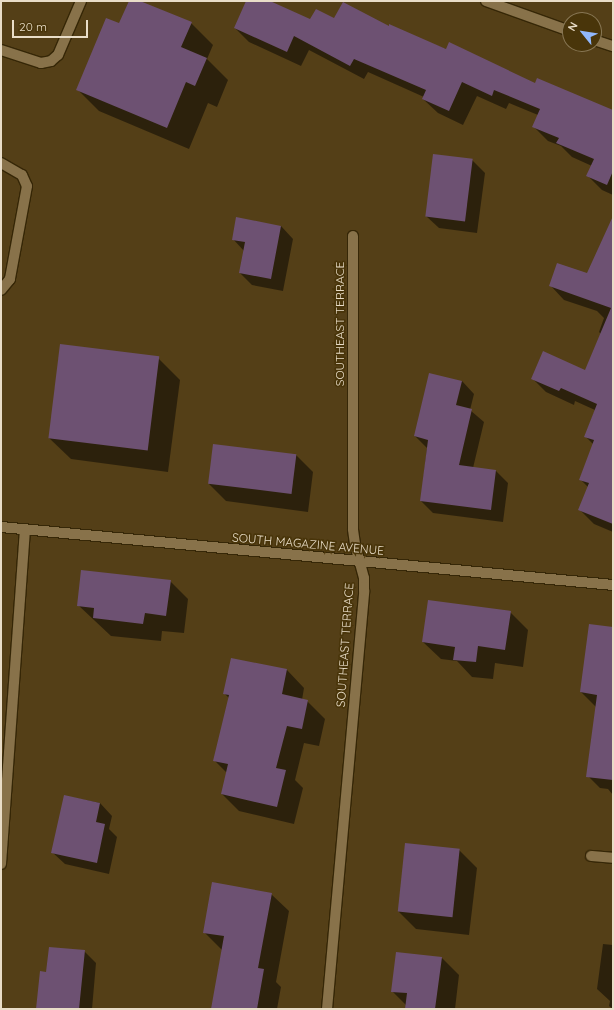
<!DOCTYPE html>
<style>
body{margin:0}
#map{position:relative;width:614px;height:1010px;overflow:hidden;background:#543f17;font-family:Quicksand,sans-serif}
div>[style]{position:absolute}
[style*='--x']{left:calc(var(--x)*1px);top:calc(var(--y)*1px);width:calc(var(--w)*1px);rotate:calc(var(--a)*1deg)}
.shadow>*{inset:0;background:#0007}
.building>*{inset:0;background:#6d5172;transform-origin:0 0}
.roads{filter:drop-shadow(1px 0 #362707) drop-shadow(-1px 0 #362707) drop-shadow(0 1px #362707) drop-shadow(0 -1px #362707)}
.minor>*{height:10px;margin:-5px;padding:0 5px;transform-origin:5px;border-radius:5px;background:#88724a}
span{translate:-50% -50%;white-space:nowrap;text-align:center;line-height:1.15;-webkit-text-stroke:3.5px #49350a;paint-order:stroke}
.street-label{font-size:12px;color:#e9ddc8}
.frame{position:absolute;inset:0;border:2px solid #e9ddc8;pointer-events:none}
.north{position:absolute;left:562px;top:12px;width:40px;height:40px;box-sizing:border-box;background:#49350a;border:1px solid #897856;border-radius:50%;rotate:300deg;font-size:11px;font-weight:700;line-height:16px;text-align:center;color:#e9ddc8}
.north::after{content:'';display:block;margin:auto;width:14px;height:18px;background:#91b8fd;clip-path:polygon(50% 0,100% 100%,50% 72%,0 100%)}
.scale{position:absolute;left:12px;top:20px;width:76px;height:18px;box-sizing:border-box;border:2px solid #e9ddc8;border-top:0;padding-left:5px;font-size:12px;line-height:14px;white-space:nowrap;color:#e9ddc8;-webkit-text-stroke:3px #49350a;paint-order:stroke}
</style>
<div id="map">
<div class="shadow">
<div style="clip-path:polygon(130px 1px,137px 1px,191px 23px,213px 45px,207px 59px,228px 80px,217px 107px,208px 103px,189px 149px,99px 111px,77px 89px,120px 24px)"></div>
<div style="clip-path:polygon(247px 1px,268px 1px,311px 21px,335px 20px,389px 27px,536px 84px,613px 111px,613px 195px,602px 190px,588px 176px,592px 166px,572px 157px,561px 146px,548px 141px,534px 127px,538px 115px,509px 103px,506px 109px,477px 96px,463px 125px,438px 113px,423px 99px,424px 97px,368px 72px,364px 79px,309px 50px,301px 66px,249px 42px,235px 28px)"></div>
<div style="clip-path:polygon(472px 160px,485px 173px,477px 233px,439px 228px,426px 216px)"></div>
<div style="clip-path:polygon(613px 220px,613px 532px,594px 524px,580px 510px,589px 488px,580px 479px,594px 445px,585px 436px,595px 410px,575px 401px,574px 405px,546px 392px,532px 378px,586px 371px,601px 334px,599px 332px,604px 318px,597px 311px,564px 300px,550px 285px,587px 275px)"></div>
<div style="clip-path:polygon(281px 226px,293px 239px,283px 291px,252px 285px,240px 273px,244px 251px,233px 239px)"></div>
<div style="clip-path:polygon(158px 358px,180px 380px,168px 472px,71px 459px,49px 438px)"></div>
<div style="clip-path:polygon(462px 381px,474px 394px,470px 410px,484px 422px,473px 468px,496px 471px,508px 483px,503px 522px,433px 513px,421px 501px,427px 448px,415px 436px)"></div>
<div style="clip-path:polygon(214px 445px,296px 455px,313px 472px,308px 512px,226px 501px,209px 484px)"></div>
<div style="clip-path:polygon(170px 581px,188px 599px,184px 633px,162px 631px,161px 641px,111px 636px,78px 605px)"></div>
<div style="clip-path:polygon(510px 612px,528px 630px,523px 667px,495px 663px,493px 679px,472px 677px,457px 661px,441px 659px,423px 642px)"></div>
<div style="clip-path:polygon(613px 628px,613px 711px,599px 710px,581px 692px)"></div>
<div style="clip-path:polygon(287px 670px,304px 688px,302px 700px,307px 701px,325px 719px,319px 746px,304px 743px,295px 780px,303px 788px,294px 824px,239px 811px,222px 794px,227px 773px,214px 760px,229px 698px,224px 693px)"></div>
<div style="clip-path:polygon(613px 725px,613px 795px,608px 789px,600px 788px,588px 776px)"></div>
<div style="clip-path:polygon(65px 796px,100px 803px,112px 816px,109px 829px,117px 837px,109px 874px,65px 864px,52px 852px)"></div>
<div style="clip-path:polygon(459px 850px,477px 868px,469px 935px,416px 929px,398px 911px)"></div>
<div style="clip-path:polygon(271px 894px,289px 911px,276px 982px,281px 987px,277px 1009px,212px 1009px,222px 950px,204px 932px)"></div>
<div style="clip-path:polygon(603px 944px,613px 945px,613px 1009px,609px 1006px,610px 1001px,597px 989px)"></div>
<div style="clip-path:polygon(84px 951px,96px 963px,92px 1009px,37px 1009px)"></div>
<div style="clip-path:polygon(442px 958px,459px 975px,455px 1009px,406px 1009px,406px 1005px,392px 991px)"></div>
</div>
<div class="building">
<div style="clip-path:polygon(129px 1px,140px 1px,192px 22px,181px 47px,207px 58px,195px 86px,186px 82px,167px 128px,76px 90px,106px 18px,119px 23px)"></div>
<div style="clip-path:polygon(246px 1px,270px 1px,310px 19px,316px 9px,334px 18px,343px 2px,389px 26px,389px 24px,446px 49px,449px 42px,535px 83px,537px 78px,613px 110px,613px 171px,607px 185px,586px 176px,594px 159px,556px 143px,559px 138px,532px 127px,540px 109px,494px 90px,492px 96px,462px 82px,449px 111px,422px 99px,426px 90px,354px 59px,350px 66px,294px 36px,287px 52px,234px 28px)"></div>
<div style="left:433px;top:154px;width:40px;height:63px;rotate:7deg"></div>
<div style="clip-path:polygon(613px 216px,613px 524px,578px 510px,589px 483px,579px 480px,594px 440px,584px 437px,597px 404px,561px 388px,559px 391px,531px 379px,543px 351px,585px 370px,611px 308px,549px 286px,557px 263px,587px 273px)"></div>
<div style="clip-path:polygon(236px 217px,281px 226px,271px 279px,239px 273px,245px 242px,232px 240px)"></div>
<div style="left:60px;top:344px;width:100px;height:95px;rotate:7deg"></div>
<div style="clip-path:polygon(429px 373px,462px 381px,456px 405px,472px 409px,459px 465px,496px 470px,491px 510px,420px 501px,428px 440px,414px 436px)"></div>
<div style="left:213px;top:444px;width:84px;height:40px;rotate:7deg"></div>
<div style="clip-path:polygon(81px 570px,171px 580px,166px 616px,145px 613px,143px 624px,93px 618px,94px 608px,77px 606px)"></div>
<div style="clip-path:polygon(428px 600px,511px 611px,505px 650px,478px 646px,476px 662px,453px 660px,455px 647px,422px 642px)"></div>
<div style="clip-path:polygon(589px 624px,613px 627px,613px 780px,586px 777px,597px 695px,580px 692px)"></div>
<div style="clip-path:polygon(231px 658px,287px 669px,282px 694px,308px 700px,302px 729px,287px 726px,276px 768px,286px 770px,277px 807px,221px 794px,228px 764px,213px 761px,229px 695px,223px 694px)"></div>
<div style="clip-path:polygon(64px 795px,100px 803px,96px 822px,105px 824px,97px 863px,51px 853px)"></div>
<div style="left:405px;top:843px;width:55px;height:69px;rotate:6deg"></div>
<div style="clip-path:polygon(212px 882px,272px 893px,258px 968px,264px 969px,257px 1009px,211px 1009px,224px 936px,203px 933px)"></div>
<div style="clip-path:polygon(49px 947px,85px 950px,79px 1009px,36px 1009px,40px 971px,46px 972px)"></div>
<div style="clip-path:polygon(396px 952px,442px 957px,435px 1009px,405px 1009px,407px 993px,391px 992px)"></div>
</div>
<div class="roads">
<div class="minor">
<div style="--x:486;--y:1;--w:89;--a:19.7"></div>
<div style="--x:594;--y:40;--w:20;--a:18"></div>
<div style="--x:1;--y:50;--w:42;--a:18"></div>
<div style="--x:41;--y:63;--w:10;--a:-11"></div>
<div style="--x:51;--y:61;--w:9;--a:-41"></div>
<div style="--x:58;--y:55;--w:59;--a:-66.9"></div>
<div style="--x:1;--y:163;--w:24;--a:30"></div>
<div style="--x:22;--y:175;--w:12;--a:66"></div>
<div style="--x:27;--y:186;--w:95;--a:100.4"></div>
<div style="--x:10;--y:279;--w:14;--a:129"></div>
<div style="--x:1;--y:527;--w:615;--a:5.41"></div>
<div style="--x:591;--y:856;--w:22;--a:5"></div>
<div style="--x:1;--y:864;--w:335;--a:-85.9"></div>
<div style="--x:327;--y:1009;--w:420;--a:-84.9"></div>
<div style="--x:364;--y:591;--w:13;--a:-90"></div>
<div style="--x:364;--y:578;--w:35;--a:-105"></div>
<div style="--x:355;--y:544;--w:15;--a:-98"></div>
<div style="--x:353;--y:529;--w:293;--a:-90"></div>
</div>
</div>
<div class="street-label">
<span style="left:340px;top:324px;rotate:-90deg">SOUTHEAST TERRACE</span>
<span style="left:308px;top:544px;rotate:5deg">SOUTH MAGAZINE AVENUE</span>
<span style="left:345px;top:645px;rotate:-86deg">SOUTHEAST TERRACE</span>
</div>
<div class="frame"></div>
<div class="north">N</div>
<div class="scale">20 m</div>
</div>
